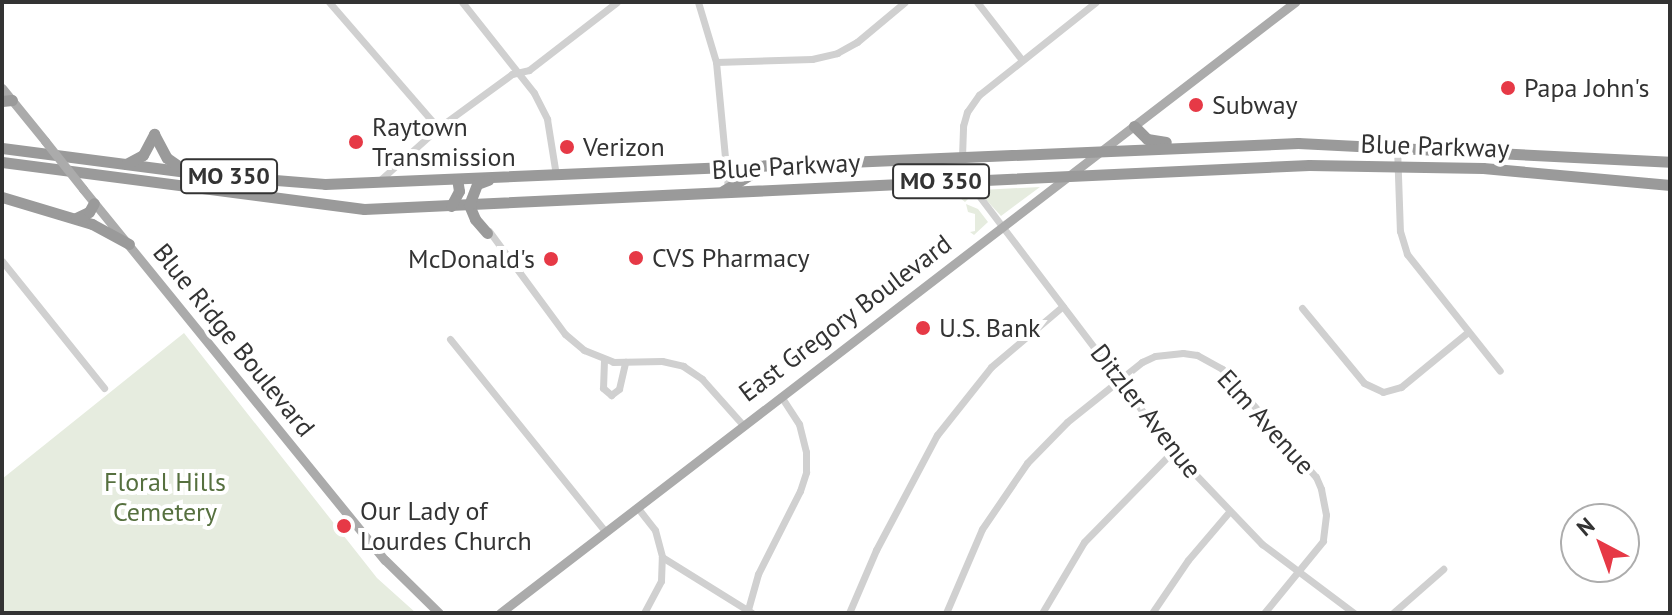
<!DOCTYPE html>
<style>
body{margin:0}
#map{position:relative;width:1672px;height:615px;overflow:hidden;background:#fff;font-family:"PT Sans",sans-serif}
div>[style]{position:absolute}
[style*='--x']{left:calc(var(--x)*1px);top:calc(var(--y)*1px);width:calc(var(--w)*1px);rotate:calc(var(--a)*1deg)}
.green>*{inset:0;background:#e6ecdf}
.minor>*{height:7px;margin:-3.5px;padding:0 3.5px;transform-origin:3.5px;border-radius:3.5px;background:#d0d0d0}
.major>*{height:9px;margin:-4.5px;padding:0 4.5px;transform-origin:4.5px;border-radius:4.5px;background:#ababab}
.highway>*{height:11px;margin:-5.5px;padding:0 5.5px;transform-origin:5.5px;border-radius:5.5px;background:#9a9a9a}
.major-bridge>*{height:9px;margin:-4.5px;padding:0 4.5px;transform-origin:4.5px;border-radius:4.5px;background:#ababab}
.dots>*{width:22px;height:22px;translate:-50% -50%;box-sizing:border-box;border:4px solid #fff;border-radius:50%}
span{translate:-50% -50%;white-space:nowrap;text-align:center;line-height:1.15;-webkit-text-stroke:8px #fff;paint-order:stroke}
.shield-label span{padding:2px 6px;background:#fff;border:2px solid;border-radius:6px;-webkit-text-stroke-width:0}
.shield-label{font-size:24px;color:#333;font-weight:700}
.poi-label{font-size:26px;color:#333}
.left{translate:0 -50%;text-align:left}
.right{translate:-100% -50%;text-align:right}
.street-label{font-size:26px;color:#333}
.park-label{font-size:26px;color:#56703f}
.frame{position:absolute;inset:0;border:4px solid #333;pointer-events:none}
.north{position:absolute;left:1560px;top:503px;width:80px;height:80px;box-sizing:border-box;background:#fff;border:2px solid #adadad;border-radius:50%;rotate:319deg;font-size:22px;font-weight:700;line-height:32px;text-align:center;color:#333}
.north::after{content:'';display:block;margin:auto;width:28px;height:36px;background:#e63946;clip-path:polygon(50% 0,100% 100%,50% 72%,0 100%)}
</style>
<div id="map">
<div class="green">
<div style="clip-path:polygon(954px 187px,969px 191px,971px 196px,965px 202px,960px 198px,923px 199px,924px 189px)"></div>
<div style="clip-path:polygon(1040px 187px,1001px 216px,979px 192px,981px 190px)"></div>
<div style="clip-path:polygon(966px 204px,978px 209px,988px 222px,974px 235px,970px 232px,975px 231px,975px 214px,968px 212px)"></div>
<div style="clip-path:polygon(184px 333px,377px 578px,416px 613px,2px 613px,2px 479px)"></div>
</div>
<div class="minor">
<div style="--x:329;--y:2;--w:167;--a:49.1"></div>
<div style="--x:462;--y:2;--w:116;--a:51.6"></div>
<div style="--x:534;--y:93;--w:29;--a:63"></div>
<div style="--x:547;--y:119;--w:57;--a:80.9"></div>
<div style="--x:698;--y:2;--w:63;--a:73.3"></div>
<div style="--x:716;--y:62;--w:127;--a:84.6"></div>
<div style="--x:977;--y:2;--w:73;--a:52.2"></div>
<div style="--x:716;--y:62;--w:96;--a:-1.8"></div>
<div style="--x:812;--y:59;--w:26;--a:-13"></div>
<div style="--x:837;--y:53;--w:23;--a:-29"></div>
<div style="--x:857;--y:42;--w:62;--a:-39.8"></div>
<div style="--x:1397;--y:147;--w:84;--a:88"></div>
<div style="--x:1400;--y:231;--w:24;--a:73"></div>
<div style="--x:1407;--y:254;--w:149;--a:51.5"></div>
<div style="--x:962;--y:157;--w:31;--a:-88"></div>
<div style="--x:963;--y:126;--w:15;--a:-74"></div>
<div style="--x:967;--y:112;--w:21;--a:-55"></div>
<div style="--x:979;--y:95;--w:149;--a:-38.5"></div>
<div style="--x:967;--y:180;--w:340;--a:52.8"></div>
<div style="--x:1173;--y:451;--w:129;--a:46.3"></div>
<div style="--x:1262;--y:544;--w:115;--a:36.9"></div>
<div style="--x:379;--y:181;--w:79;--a:-41.9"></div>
<div style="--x:438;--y:128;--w:92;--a:-36.1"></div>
<div style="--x:512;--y:74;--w:17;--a:-13"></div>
<div style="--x:529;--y:70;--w:111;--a:-37.7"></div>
<div style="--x:489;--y:231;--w:128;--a:53.6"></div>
<div style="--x:565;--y:334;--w:25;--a:40"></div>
<div style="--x:584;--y:350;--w:31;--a:22"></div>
<div style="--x:613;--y:362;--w:49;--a:-1.2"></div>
<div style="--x:662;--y:361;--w:22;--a:13"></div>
<div style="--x:683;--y:366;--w:23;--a:34"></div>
<div style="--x:702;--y:379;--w:62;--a:48.3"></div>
<div style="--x:2;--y:261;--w:163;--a:51.2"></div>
<div style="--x:1302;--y:308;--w:97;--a:50.4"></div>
<div style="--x:1364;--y:383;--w:21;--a:25"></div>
<div style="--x:1383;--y:392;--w:19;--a:-16"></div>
<div style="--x:1401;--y:387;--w:87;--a:-39.4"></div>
<div style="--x:450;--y:339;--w:247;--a:51.1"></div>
<div style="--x:604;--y:360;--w:28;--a:92"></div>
<div style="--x:603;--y:388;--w:11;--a:41"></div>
<div style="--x:611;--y:395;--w:10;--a:-37"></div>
<div style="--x:619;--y:389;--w:28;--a:-77"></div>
<div style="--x:637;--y:507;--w:29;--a:52"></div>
<div style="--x:655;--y:530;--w:28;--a:75"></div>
<div style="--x:662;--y:557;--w:106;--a:31.9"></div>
<div style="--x:644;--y:613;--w:36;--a:-62"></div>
<div style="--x:661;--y:581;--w:24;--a:-88"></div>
<div style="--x:747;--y:613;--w:41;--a:-74.2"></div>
<div style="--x:758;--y:574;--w:93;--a:-63.2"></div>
<div style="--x:800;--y:491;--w:20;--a:-72"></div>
<div style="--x:806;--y:472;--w:20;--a:-90"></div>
<div style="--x:806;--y:452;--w:29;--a:-104"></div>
<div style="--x:799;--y:424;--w:33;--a:-123"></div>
<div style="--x:849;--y:613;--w:69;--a:-66.8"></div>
<div style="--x:876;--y:550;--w:130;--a:-62.1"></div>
<div style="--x:937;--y:435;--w:87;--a:-51.5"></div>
<div style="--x:991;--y:367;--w:94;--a:-40.3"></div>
<div style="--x:946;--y:613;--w:91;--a:-66.8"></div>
<div style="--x:982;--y:529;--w:80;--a:-55.7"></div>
<div style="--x:1027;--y:463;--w:57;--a:-45.7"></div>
<div style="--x:1067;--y:422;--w:96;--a:-38.7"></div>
<div style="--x:1142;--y:362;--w:14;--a:-25"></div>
<div style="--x:1155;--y:356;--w:28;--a:-6"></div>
<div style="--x:1183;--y:353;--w:14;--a:8"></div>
<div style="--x:1197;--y:355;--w:29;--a:29"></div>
<div style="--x:1222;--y:369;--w:143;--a:49"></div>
<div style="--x:1316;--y:477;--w:13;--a:67"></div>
<div style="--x:1321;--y:489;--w:26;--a:79"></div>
<div style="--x:1326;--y:515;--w:26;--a:97"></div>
<div style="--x:1323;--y:541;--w:93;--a:129.3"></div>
<div style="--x:1042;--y:613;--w:82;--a:-59.4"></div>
<div style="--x:1084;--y:542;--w:127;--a:-45.6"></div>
<div style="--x:1152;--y:613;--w:64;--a:-55.8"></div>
<div style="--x:1188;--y:560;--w:63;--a:-49.5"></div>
<div style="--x:1393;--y:613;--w:67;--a:-41.3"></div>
</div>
<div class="major">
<div style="--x:2;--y:88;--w:68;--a:50.9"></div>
<div style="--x:83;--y:189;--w:478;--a:50.9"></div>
<div style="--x:385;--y:560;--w:76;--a:44.5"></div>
<div style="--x:500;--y:613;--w:1003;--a:-37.54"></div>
</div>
<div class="highway">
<div style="--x:2;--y:101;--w:10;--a:-6"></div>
<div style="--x:1134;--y:126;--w:18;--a:45"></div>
<div style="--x:1147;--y:139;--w:19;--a:9"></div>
<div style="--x:2;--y:148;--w:202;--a:7.4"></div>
<div style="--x:202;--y:174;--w:123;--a:4.6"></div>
<div style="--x:325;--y:184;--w:974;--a:-2.41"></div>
<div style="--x:1298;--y:143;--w:372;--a:2.9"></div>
<div style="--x:2;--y:162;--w:365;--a:7.4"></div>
<div style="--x:364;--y:209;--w:946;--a:-2.67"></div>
<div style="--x:1309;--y:165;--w:174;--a:1"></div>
<div style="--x:1483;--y:168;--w:188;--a:5.2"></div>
<div style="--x:126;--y:164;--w:19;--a:-28"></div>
<div style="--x:143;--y:155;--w:24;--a:-62"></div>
<div style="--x:154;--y:134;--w:27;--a:62"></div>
<div style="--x:167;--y:158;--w:21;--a:35"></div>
<div style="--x:723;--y:191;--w:41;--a:-31"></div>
<div style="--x:2;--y:197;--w:94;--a:16.7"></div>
<div style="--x:92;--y:224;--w:42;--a:28.4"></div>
<div style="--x:451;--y:206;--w:17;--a:-62"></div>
<div style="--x:459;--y:191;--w:12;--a:-99"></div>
<div style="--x:76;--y:218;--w:14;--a:-25"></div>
<div style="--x:89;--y:212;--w:10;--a:-61"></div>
<div style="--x:487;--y:233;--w:18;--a:-131"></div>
<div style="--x:475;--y:219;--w:15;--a:-113"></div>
<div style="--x:469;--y:205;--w:22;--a:-69"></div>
<div style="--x:477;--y:184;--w:12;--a:-20"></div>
</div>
<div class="major-bridge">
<div style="--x:45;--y:141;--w:61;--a:51.6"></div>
</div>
<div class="dots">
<div style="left:1508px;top:88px;background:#e63946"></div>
<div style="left:1196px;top:105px;background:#e63946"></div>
<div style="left:356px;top:142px;background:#e63946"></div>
<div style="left:567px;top:147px;background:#e63946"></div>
<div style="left:636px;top:258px;background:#e63946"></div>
<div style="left:551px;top:259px;background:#e63946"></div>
<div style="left:923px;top:328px;background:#e63946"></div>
<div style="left:344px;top:526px;background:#e63946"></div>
</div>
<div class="shield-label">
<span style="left:229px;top:176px">MO 350</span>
<span style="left:941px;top:181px">MO 350</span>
</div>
<div class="poi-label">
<span class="left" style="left:1524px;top:88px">Papa John's</span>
<span class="left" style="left:1212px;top:105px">Subway</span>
<span class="left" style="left:372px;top:142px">Raytown<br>Transmission</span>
<span class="left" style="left:583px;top:147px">Verizon</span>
<span class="left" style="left:652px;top:258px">CVS Pharmacy</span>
<span class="right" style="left:535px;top:259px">McDonald's</span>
<span class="left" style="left:939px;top:328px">U.S. Bank</span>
<span class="left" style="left:360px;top:526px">Our Lady of<br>Lourdes Church</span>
</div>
<div class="street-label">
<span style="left:1435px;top:146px;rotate:2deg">Blue Parkway</span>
<span style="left:786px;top:166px;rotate:-3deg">Blue Parkway</span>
<span style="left:845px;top:318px;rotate:-37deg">East Gregory Boulevard</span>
<span style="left:234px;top:340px;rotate:51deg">Blue Ridge Boulevard</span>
<span style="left:1146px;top:411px;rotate:52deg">Ditzler Avenue</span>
<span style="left:1266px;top:422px;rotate:48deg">Elm Avenue</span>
</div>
<div class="park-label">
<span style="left:165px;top:497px">Floral Hills<br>Cemetery</span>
</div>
<div class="frame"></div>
<div class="north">N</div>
</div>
